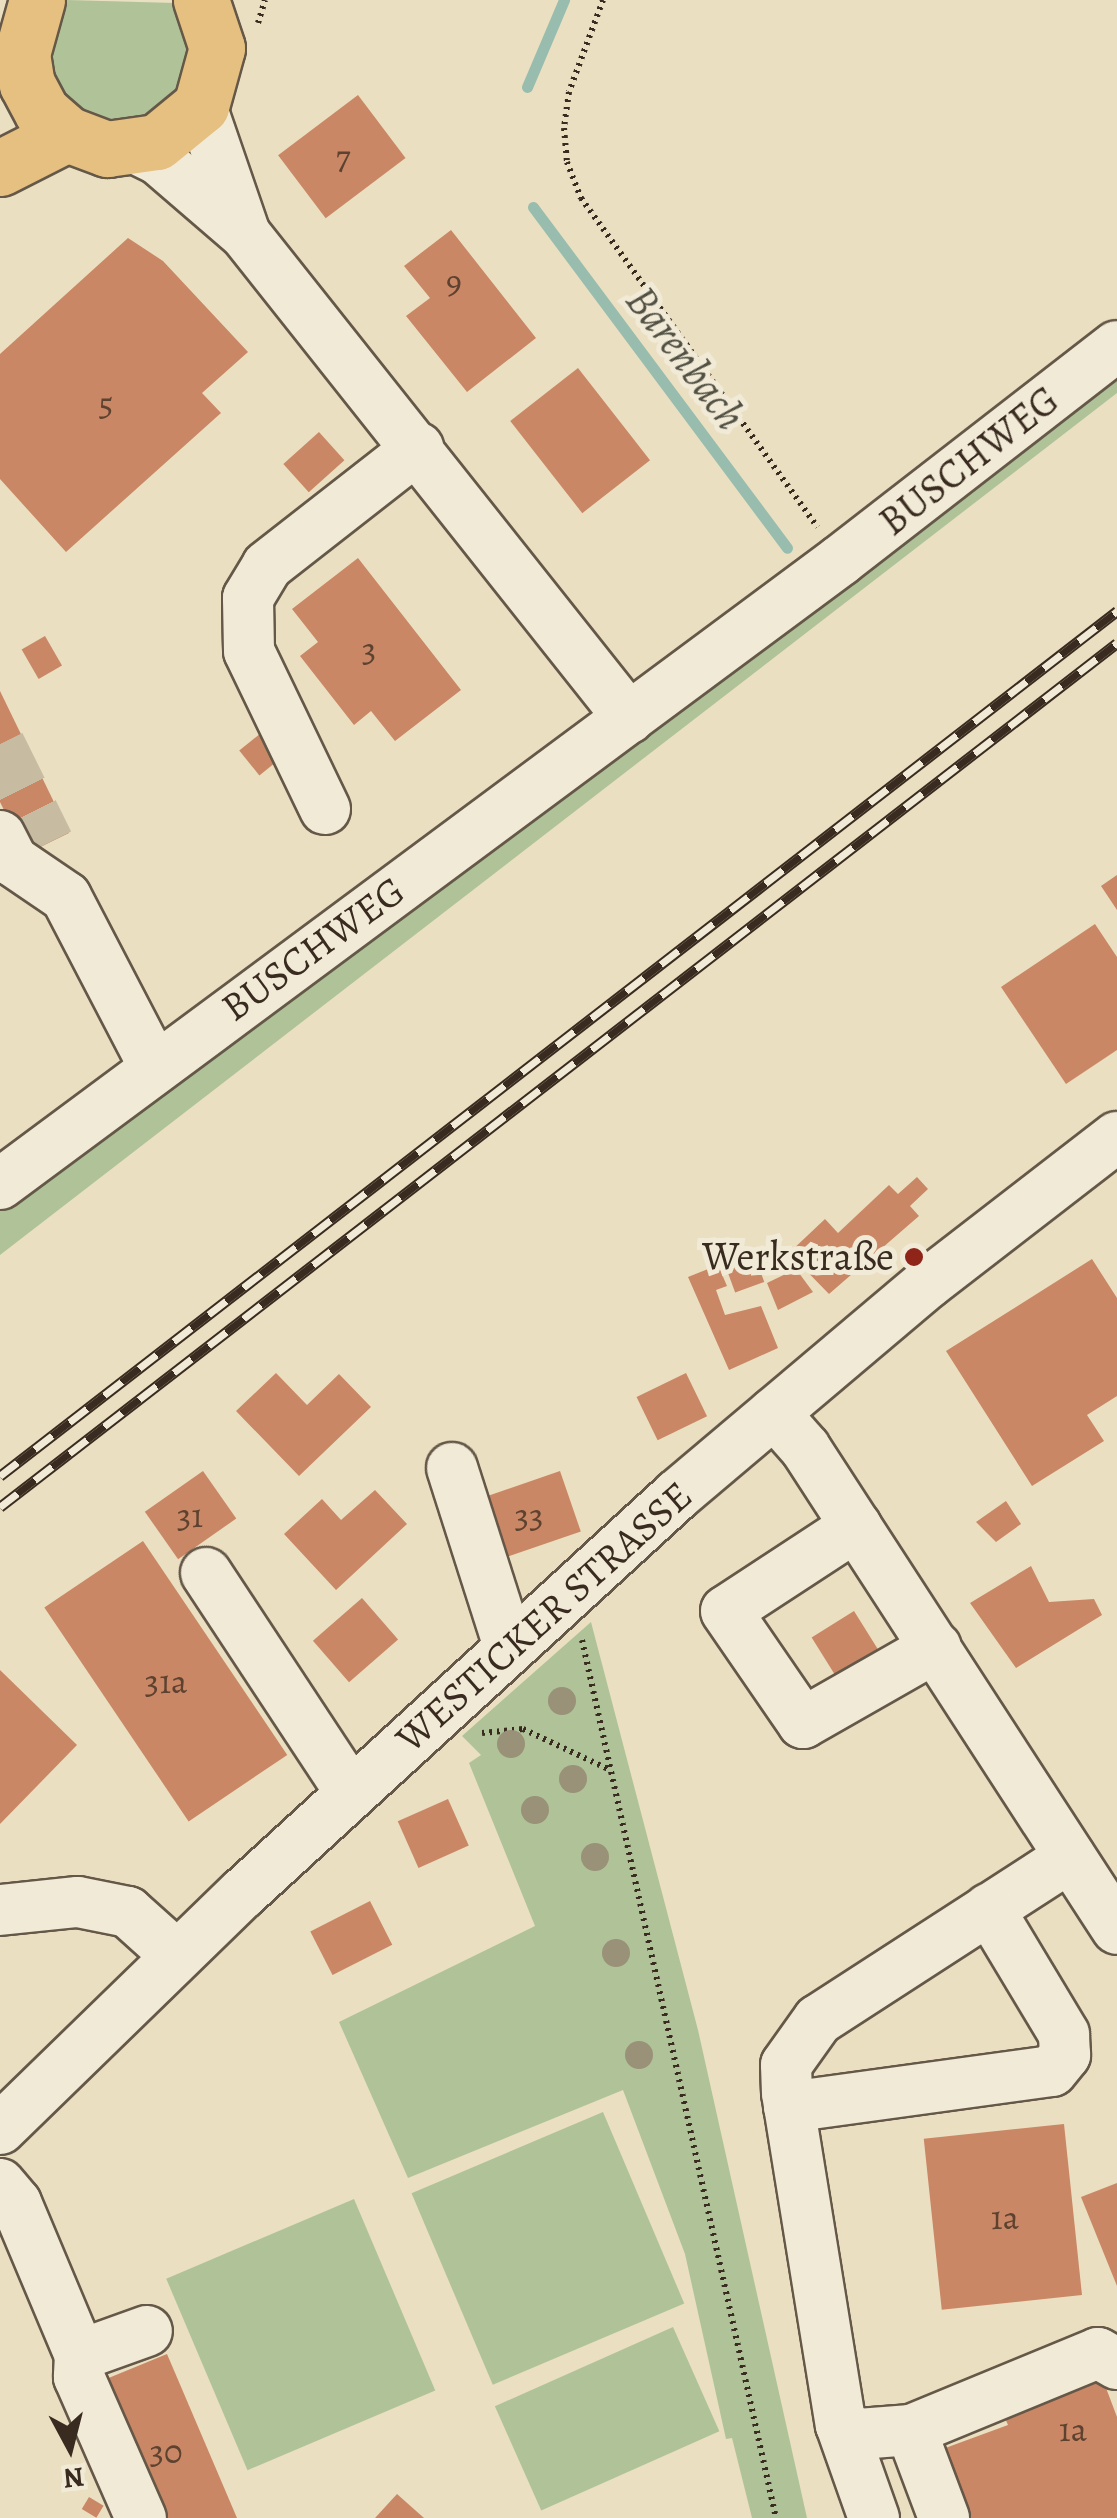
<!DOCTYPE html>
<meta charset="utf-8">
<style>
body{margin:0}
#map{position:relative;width:1117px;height:2518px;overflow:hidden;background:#eadfc1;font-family:Alegreya,serif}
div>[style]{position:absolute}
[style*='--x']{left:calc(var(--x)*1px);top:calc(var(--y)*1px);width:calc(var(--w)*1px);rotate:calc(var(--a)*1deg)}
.green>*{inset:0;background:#b0c398;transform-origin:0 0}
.stream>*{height:11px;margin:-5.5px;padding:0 5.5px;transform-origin:5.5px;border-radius:5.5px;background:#98bdae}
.building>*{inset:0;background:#ca8765;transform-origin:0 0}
.minor-tunnel>*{height:50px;margin-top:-25px;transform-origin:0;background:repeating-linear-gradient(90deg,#c7bba1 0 50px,transparent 0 75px)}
.path>*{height:6px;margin-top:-3px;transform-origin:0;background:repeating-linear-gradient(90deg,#392b1f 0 2.5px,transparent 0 7.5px)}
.roads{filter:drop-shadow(2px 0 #655848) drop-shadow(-2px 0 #655848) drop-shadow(0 2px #655848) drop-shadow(0 -2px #655848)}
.minor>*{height:50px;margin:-25px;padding:0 25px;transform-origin:25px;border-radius:25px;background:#f1ead7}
.major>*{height:55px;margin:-27.5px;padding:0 27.5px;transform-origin:27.5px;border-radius:27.5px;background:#e5c080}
.rail>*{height:11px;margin-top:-5.5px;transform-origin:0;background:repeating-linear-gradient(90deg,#f1ead7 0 22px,#392b1f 0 44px);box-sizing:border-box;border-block:2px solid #392b1f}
.trees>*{width:28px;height:28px;margin:-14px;border-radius:50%;background:#999178}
.dots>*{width:28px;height:28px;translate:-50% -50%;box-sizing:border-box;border:5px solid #f1ead7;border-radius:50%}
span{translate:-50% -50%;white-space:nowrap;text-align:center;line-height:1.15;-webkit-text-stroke:10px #f1ead7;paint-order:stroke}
.number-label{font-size:35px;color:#5d4230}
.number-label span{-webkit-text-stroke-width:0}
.street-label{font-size:40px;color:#392b1f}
.poi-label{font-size:40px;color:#392b1f}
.right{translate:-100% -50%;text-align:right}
.water-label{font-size:42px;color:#515043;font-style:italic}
.north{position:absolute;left:20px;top:2398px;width:100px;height:100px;-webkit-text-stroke:8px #f1ead7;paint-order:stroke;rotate:173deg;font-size:28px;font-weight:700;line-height:40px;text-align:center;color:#392b1f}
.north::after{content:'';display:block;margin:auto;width:35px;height:45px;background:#392b1f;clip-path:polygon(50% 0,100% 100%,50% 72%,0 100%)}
</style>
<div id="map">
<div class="green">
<div style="clip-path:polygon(67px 0,175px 3px,187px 23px,190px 76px,153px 120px,98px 125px,51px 85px,46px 37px)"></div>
<div style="clip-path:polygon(1117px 364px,1117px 393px,0 1255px,0 1211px,427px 895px)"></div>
<div style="clip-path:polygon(591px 1622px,698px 2030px,807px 2518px,752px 2518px,732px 2438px,726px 2439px,685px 2254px,623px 2090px,408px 2178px,339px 2022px,535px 1926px,469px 1763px,481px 1755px,462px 1736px)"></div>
<div style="left:603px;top:2112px;width:208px;height:208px;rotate:67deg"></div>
<div style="left:354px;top:2199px;width:208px;height:204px;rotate:67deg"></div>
<div style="left:673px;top:2327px;width:114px;height:195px;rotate:66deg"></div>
</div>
<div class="stream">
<div style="--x:527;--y:87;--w:95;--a:-67"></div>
<div style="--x:533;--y:207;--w:425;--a:53.3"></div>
</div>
<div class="building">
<div style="left:358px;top:95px;width:79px;height:100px;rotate:53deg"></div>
<div style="clip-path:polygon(451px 230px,536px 338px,467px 392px,406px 316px,430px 298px,404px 266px)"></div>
<div style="clip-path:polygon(128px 238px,163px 261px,248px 352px,202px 393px,221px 413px,66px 552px,0 479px,0 354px)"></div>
<div style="left:578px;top:368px;width:117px;height:86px;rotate:52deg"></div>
<div style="left:319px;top:432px;width:38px;height:48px;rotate:48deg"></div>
<div style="clip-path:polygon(358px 558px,461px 690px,395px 741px,371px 711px,354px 725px,300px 656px,318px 642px,292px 609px)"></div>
<div style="left:45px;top:636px;width:34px;height:27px;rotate:60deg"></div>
<div style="clip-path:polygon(0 691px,69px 833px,26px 854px,0 802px)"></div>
<div style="left:261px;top:733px;width:32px;height:28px;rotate:51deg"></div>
<div style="clip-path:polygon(1117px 875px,1117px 910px,1101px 886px)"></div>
<div style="clip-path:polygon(1095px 924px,1117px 957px,1117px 1050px,1066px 1084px,1001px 987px)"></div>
<div style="clip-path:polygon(917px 1177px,928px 1189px,910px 1206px,919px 1216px,829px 1294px,789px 1253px,825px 1219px,838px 1233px,889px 1185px,898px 1194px)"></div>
<div style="left:753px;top:1251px;width:33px;height:31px;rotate:70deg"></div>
<div style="clip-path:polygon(1092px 1259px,1117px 1298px,1117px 1396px,1087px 1415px,1104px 1441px,1032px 1486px,946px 1351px)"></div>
<div style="clip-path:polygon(718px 1265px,727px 1286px,716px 1290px,725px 1315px,761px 1306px,778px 1348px,729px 1370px,688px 1277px)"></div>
<div style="clip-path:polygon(796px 1269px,813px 1292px,778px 1310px,767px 1283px)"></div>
<div style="clip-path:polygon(276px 1373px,307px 1405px,339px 1374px,371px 1407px,299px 1476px,236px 1411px)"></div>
<div style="left:686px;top:1373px;width:48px;height:55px;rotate:64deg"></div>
<div style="left:203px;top:1471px;width:58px;height:71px;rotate:55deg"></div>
<div style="left:560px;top:1471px;width:64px;height:88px;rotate:71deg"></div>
<div style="clip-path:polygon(375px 1490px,407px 1524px,336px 1590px,284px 1534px,322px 1499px,341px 1520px)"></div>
<div style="clip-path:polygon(1006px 1501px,1021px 1524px,996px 1542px,976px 1522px)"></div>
<div style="left:143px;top:1541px;width:258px;height:119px;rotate:56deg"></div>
<div style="clip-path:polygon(1031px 1566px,1049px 1602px,1094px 1599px,1102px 1615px,1016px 1668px,970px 1603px)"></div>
<div style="left:362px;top:1598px;width:55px;height:65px;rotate:49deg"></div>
<div style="left:854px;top:1611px;width:46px;height:50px;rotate:58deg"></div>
<div style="clip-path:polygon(0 1670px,77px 1745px,0 1824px)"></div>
<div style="left:448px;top:1799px;width:51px;height:55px;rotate:66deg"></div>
<div style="left:370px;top:1901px;width:49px;height:67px;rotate:63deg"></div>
<div style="left:1064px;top:2124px;width:172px;height:141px;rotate:84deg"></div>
<div style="clip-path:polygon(1117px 2183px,1117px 2286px,1081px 2197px)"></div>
<div style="clip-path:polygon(167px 2354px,237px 2518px,152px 2518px,94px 2384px)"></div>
<div style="clip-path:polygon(1100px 2372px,1117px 2417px,1117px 2518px,953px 2518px,929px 2454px,1008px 2425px,1001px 2409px)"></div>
<div style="clip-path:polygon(397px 2494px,424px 2518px,375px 2518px)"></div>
<div style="left:89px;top:2497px;width:17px;height:14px;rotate:31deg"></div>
</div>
<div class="minor-tunnel">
<div style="--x:0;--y:744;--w:110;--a:63.7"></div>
</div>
<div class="path">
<div style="--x:603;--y:0;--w:98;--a:110.3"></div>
<div style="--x:569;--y:92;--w:36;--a:98"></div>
<div style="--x:564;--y:128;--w:34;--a:85"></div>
<div style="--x:567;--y:162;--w:39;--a:69"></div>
<div style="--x:581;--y:198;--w:405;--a:54.3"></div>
<div style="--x:258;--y:23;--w:24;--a:-73"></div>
<div style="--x:582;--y:1640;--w:899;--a:77.54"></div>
<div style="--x:482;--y:1733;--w:41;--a:-5.6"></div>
<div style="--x:523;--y:1729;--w:96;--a:25.2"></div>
</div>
<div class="roads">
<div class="minor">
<div style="--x:201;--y:106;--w:135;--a:71"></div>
<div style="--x:135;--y:148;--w:25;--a:26"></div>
<div style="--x:158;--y:159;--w:115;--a:40.8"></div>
<div style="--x:245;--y:234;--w:618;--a:51.57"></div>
<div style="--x:325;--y:809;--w:175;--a:-115.7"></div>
<div style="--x:249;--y:651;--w:53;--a:-91.1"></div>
<div style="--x:248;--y:598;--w:37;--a:-59"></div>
<div style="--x:267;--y:566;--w:192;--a:-38"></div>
<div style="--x:0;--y:836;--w:28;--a:63"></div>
<div style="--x:13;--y:861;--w:64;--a:34.2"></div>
<div style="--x:66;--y:897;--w:191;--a:62.5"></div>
<div style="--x:0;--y:1184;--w:1047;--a:-36.57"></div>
<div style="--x:841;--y:560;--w:349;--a:-37.8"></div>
<div style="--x:774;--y:1413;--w:47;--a:48.5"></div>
<div style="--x:805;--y:1448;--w:573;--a:57.03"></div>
<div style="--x:452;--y:1468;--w:188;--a:72.3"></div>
<div style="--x:856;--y:1526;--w:155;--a:146.8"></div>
<div style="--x:726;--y:1611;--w:136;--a:55.5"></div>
<div style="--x:803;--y:1723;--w:153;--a:-29.7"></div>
<div style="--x:206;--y:1573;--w:263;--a:56.6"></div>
<div style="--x:1070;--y:1857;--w:300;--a:147.1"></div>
<div style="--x:818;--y:2020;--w:55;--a:125.4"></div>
<div style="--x:786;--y:2065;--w:28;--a:88"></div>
<div style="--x:787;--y:2093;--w:336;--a:80.8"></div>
<div style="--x:841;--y:2425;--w:20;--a:27"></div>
<div style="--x:859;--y:2434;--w:52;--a:-4.4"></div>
<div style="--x:911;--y:2430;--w:202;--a:-22.4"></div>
<div style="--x:1098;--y:2353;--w:22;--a:30"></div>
<div style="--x:0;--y:1910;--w:78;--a:-5.9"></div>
<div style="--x:78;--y:1902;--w:51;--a:11.3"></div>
<div style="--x:128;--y:1912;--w:66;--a:41.9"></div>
<div style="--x:789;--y:2107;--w:265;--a:-7.8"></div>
<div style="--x:1052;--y:2071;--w:21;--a:-51"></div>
<div style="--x:1065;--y:2055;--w:21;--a:-93"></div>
<div style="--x:1064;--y:2034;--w:146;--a:-121"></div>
<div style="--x:0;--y:2129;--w:339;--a:-44.2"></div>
<div style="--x:243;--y:1893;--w:589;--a:-42.52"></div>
<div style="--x:677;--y:1495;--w:329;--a:-40.2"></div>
<div style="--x:928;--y:1283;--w:239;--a:-37.7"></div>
<div style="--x:0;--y:2184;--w:25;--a:50"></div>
<div style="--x:16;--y:2203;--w:165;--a:67.2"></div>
<div style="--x:80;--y:2355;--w:71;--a:-19.7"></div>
<div style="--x:80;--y:2355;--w:22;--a:93"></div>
<div style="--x:79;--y:2377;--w:154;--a:66.3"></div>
<div style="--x:841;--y:2425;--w:99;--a:70.5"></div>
<div style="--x:911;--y:2430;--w:94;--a:69.4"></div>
</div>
<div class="major">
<div style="--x:37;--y:0;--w:56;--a:105.5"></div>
<div style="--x:22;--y:54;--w:30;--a:81"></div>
<div style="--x:27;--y:84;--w:32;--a:62"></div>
<div style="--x:42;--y:112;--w:33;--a:41"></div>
<div style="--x:67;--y:134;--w:43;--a:20.6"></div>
<div style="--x:107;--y:149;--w:50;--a:-8"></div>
<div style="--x:157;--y:142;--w:57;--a:-39.3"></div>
<div style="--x:201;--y:106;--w:60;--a:-74.6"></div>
<div style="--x:217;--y:48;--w:51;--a:-108.4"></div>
<div style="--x:0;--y:168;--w:75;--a:-26.9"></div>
</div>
</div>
<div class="rail">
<div style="--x:0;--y:1476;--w:1413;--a:-37.75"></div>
<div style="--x:0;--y:1507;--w:1412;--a:-37.72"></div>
</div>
<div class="trees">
<div style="left:562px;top:1701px"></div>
<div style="left:511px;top:1744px"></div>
<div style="left:573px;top:1779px"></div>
<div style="left:535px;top:1810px"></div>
<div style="left:595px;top:1857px"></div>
<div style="left:616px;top:1953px"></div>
<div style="left:639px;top:2055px"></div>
</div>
<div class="dots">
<div style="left:914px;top:1257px;background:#8f2418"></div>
</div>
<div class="number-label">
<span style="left:343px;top:157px">7</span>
<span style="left:454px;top:281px">9</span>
<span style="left:106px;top:403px">5</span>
<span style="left:369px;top:649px">3</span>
<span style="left:190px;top:1515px">31</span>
<span style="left:529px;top:1515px">33</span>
<span style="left:166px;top:1681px">31a</span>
<span style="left:1005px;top:2217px">1a</span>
<span style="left:1073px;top:2429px">1a</span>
<span style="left:166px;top:2451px">30</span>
</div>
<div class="street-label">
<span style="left:969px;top:461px;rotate:-38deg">BUSCHWEG</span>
<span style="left:313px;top:949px;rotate:-36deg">BUSCHWEG</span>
<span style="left:544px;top:1617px;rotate:-42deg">WESTICKER STRASSE</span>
</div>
<div class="poi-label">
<span class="right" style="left:894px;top:1257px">Werkstraße</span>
</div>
<div class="water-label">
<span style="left:686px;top:358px;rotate:53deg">Barenbach</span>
</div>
<div class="north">N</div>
</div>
